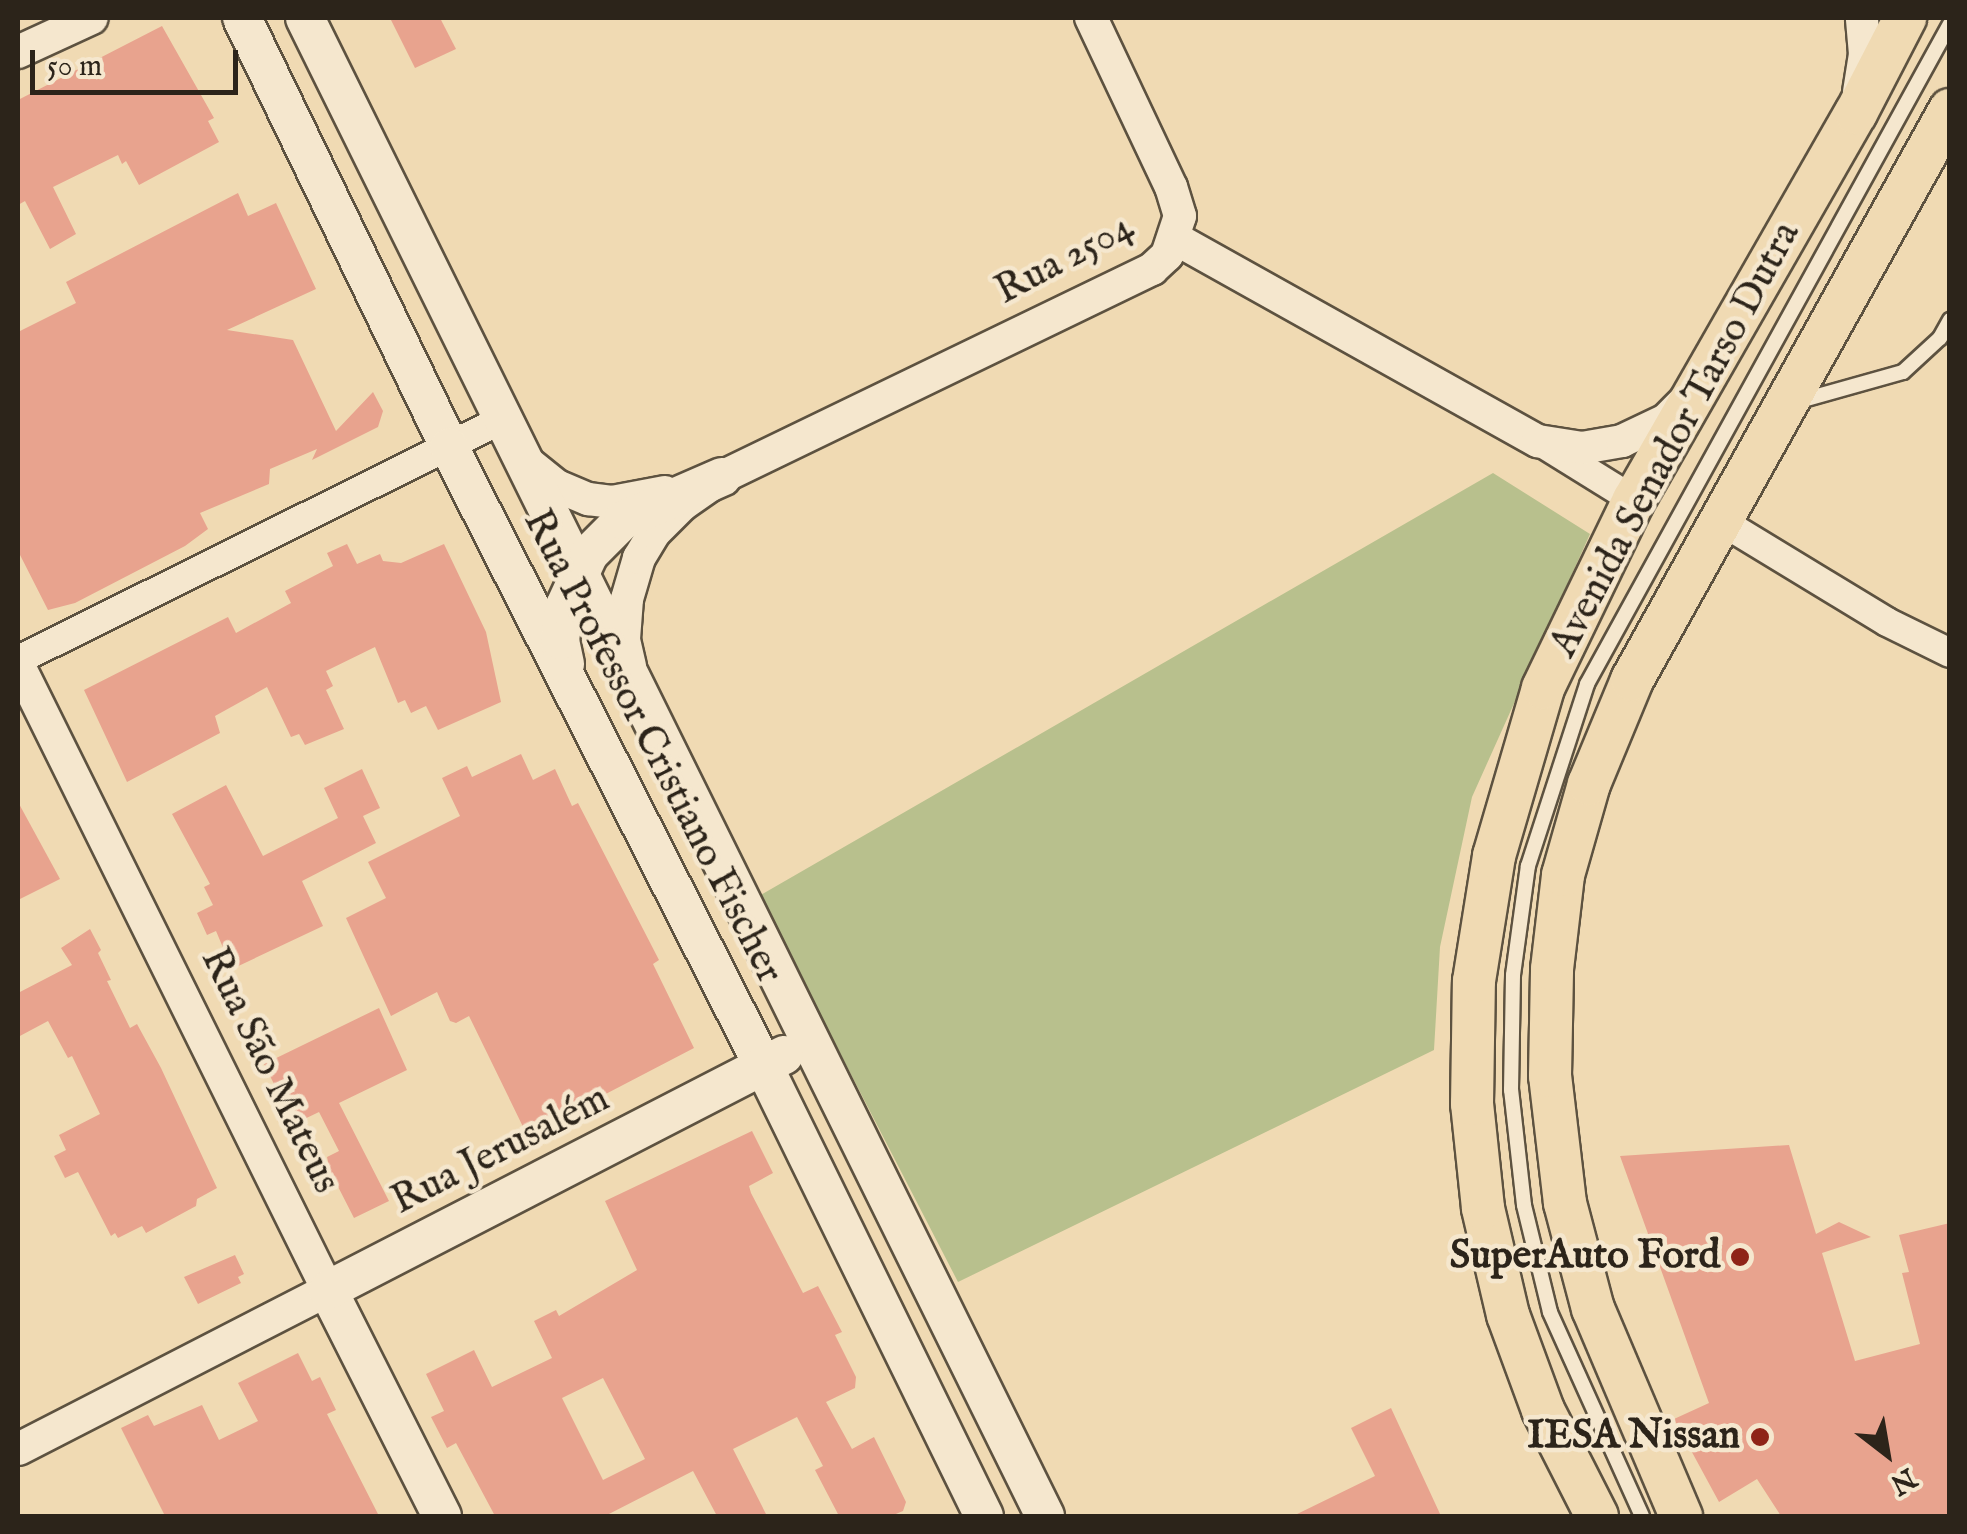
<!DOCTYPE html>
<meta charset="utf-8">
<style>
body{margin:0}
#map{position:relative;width:1967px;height:1534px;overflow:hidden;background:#f0dab3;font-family:"IM FELL English",serif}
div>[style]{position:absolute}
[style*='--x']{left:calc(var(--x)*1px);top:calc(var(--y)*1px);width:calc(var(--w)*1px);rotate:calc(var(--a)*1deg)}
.green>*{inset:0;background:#b8c08d}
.building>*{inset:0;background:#e8a38e}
.roads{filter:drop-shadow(2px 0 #5d5240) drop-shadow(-2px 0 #5d5240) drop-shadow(0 2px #5d5240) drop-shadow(0 -2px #5d5240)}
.service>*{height:14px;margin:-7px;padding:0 7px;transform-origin:7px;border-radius:7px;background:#f5e7ce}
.minor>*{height:28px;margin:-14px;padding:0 14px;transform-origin:14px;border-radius:14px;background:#f5e7ce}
.tertiary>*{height:32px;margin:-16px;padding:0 16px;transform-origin:16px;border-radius:16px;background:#f5e7ce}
.secondary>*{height:38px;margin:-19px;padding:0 19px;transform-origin:19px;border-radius:19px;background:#f5e7ce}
.primary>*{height:42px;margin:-21px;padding:0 21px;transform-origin:21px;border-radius:21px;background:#f0dab3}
.dots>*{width:28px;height:28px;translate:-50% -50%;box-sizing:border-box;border:5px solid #f5e7ce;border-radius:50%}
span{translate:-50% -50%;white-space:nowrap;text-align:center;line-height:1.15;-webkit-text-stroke:9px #f5e7ce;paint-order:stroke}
.street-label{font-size:40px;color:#2c241a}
.poi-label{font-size:40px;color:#2c241a;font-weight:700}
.right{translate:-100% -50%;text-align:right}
.frame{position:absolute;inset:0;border:20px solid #2c241a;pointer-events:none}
.north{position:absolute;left:1837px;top:1404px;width:100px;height:100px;-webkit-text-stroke:8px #f5e7ce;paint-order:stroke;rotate:149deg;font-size:28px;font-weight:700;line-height:40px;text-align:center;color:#2c241a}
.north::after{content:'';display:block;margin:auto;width:35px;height:45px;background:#2c241a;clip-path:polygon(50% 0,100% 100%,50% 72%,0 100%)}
.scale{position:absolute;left:30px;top:50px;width:208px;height:45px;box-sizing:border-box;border:5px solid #2c241a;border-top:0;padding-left:12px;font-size:30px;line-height:35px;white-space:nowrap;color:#2c241a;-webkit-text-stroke:8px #f5e7ce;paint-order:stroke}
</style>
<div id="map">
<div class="green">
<div style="clip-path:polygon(1493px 473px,1590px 534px,1472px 797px,1440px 947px,1434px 1050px,958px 1282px,759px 896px)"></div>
</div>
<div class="building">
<div style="clip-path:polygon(390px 18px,440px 18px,456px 49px,415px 68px)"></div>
<div style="clip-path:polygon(162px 26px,214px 118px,208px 121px,219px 142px,139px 185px,126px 161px,122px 164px,118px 155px,53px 187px,76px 234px,50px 249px,25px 201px,18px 205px,18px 100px)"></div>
<div style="clip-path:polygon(238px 193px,248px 216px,276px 203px,316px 289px,227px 330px,293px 340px,336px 431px,373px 392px,383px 411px,378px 427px,312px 460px,317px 449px,270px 469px,269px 484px,200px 513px,208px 529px,185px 546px,75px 603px,48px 610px,18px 551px,18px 332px,76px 303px,66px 282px)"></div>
<div style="clip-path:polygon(347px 544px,357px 564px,380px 554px,383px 561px,401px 563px,444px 544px,486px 632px,501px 702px,438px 730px,426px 706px,411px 713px,405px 700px,398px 703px,375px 647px,326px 671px,333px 686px,326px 690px,344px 729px,305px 745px,299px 734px,291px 737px,267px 687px,215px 716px,220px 733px,127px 782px,84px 690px,228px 617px,236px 633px,291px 603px,285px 591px,333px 566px,327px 553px)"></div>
<div style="clip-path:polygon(521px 754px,533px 780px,555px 769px,572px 806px,578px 803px,659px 960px,653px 964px,694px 1048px,527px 1135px,469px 1016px,456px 1023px,450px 1021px,437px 992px,391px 1016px,346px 918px,386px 898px,368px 862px,460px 816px,442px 778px,467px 766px,472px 777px)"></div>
<div style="clip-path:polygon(362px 769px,380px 808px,363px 816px,376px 843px,302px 881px,323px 926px,232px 969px,216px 931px,207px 935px,197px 913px,213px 905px,204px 887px,210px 884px,172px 814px,226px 785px,263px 856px,338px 818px,324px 788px)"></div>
<div style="clip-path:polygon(18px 802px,60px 879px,18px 900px)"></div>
<div style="clip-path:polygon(90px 929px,101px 950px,98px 953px,111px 980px,107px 981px,130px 1028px,137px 1024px,161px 1068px,217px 1188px,197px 1199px,196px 1206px,146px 1233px,142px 1226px,118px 1238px,115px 1233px,111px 1236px,78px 1172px,65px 1178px,54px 1156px,66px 1150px,59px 1135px,100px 1114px,72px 1056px,68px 1058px,48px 1021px,18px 1037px,18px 993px,72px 965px,61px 948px)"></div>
<div style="clip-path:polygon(379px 1008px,407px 1070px,339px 1103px,389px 1201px,354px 1218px,330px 1171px,327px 1157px,339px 1151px,319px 1112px,294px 1124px,264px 1064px)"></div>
<div style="clip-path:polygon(evenodd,752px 1131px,773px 1173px,749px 1186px,751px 1193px,803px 1293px,818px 1286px,842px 1332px,835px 1335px,856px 1377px,855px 1388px,826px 1402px,852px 1449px,874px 1437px,906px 1502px,903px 1511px,891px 1516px,839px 1516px,815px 1470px,823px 1466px,797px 1417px,733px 1449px,767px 1516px,717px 1516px,693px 1471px,605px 1516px,495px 1516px,456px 1443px,447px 1448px,431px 1417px,444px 1411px,426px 1374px,474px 1350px,492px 1387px,552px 1358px,534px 1321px,556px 1310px,559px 1316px,637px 1270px,605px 1201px,752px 1131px,603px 1378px,645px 1459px,603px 1480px,562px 1398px,603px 1378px)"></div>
<div style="clip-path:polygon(1789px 1145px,1816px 1234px,1839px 1222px,1871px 1237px,1822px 1253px,1855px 1361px,1920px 1344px,1902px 1273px,1909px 1272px,1899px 1235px,1950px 1223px,1950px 1516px,1781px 1516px,1757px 1479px,1719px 1502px,1674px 1419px,1709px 1403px,1620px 1156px)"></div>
<div style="clip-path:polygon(235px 1255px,244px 1274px,238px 1277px,241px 1283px,198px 1304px,184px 1277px)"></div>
<div style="clip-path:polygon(298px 1353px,312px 1381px,320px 1377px,336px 1410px,327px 1414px,379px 1516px,165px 1516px,121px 1428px,148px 1415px,154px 1426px,202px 1405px,219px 1440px,258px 1421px,238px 1383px)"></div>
<div style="clip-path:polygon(1391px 1408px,1441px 1516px,1293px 1516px,1375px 1476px,1351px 1428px)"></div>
</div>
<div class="roads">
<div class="service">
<div style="--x:1796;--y:402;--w:111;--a:-15.7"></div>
<div style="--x:1903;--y:372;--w:50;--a:-42.6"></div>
<div style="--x:1940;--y:338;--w:21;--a:-61"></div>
<div style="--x:1642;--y:1516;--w:224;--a:-114.3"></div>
<div style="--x:1550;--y:1312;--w:110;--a:-103.7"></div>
<div style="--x:1524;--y:1205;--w:116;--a:-96.4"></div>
<div style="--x:1511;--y:1090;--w:115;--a:-89"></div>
<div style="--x:1513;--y:975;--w:110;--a:-82.2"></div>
<div style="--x:1528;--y:866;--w:191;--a:-72"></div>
<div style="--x:1587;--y:684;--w:753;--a:-61.19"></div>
</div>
<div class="minor">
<div style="--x:1542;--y:443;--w:108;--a:31.8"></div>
<div style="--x:1721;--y:521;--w:194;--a:31.3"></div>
<div style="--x:1887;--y:622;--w:70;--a:26.2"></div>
<div style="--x:18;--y:660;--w:539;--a:-26.42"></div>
</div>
<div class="tertiary">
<div style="--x:18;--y:52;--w:81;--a:-24.7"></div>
<div style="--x:1859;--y:92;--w:38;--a:-81"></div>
<div style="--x:1865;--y:54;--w:36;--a:-95"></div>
<div style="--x:1176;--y:239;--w:415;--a:29.2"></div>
<div style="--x:1538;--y:441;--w:45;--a:9"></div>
<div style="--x:1582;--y:448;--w:41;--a:-9.9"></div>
<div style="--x:1622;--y:441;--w:49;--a:-25.5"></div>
<div style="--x:1666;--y:420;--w:27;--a:-45"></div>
<div style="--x:522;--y:458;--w:45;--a:38.7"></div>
<div style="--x:557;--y:486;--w:34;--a:23"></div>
<div style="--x:588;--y:499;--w:24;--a:7"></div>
<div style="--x:612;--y:502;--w:54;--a:-10.7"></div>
<div style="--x:18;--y:664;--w:699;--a:63.66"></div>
<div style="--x:328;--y:1290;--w:348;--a:152.8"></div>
<div style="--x:630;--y:666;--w:28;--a:-103"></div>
<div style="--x:624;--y:639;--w:40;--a:-85.7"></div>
<div style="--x:627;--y:599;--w:43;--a:-73.7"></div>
<div style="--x:639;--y:558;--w:29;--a:-59"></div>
<div style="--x:654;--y:533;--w:40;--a:-45"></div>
<div style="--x:682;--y:505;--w:49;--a:-35"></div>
<div style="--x:722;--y:477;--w:478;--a:-25.8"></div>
<div style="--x:1152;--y:269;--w:21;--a:-43"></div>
<div style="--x:1167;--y:255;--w:41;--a:-71.6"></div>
<div style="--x:1180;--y:216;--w:30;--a:-107"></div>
<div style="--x:1171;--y:187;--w:187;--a:-115.3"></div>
</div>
<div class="secondary">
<div style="--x:242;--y:18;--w:476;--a:64.2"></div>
<div style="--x:449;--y:447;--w:695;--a:63.07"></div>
<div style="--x:764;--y:1067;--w:500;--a:63.9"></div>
<div style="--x:305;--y:18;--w:1671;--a:63.71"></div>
<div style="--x:565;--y:664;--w:25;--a:-102"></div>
<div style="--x:560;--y:640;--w:34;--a:-82"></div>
<div style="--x:565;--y:606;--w:57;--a:-65.2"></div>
<div style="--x:589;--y:554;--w:48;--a:-45"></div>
<div style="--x:623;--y:520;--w:108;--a:-23.5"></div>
<div style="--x:442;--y:1516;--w:253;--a:-116.8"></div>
<div style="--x:328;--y:1290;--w:513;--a:-27.26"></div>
</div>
<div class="primary">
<div style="--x:1597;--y:1516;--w:119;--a:-117"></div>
<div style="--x:1543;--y:1410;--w:101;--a:-110.2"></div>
<div style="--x:1508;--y:1315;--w:110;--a:-103.2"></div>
<div style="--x:1483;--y:1208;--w:105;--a:-96"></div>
<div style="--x:1472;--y:1104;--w:123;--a:-89.1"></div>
<div style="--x:1474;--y:981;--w:127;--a:-80.9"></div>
<div style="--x:1494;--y:856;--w:175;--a:-73.7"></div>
<div style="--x:1543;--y:688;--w:209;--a:-64.2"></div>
<div style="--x:1634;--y:500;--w:446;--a:-60.2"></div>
<div style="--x:1856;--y:113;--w:107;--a:-62.7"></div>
<div style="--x:1681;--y:1516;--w:225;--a:-113"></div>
<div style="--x:1593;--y:1309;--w:110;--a:-104.8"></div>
<div style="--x:1565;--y:1203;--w:128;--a:-96.7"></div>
<div style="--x:1550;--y:1076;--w:107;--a:-88.9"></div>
<div style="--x:1552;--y:969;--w:95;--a:-83.3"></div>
<div style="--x:1563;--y:875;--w:95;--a:-74.1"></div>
<div style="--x:1589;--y:784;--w:113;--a:-67.5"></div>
<div style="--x:1632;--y:680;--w:653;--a:-60.84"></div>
</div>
</div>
<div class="dots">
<div style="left:1740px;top:1257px;background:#8f2418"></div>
<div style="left:1760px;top:1437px;background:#8f2418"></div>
</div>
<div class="street-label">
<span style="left:1065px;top:260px;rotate:-28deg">Rua 2504</span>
<span style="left:1676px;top:440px;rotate:-62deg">Avenida Senador Tarso Dutra</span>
<span style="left:652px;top:747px;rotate:63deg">Rua Professor Cristiano Fischer</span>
<span style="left:269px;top:1071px;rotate:64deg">Rua São Mateus</span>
<span style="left:501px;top:1151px;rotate:-27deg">Rua Jerusalém</span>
</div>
<div class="poi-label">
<span class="right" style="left:1720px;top:1257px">SuperAuto Ford</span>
<span class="right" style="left:1740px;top:1437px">IESA Nissan</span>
</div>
<div class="frame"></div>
<div class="north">N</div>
<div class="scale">50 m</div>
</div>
